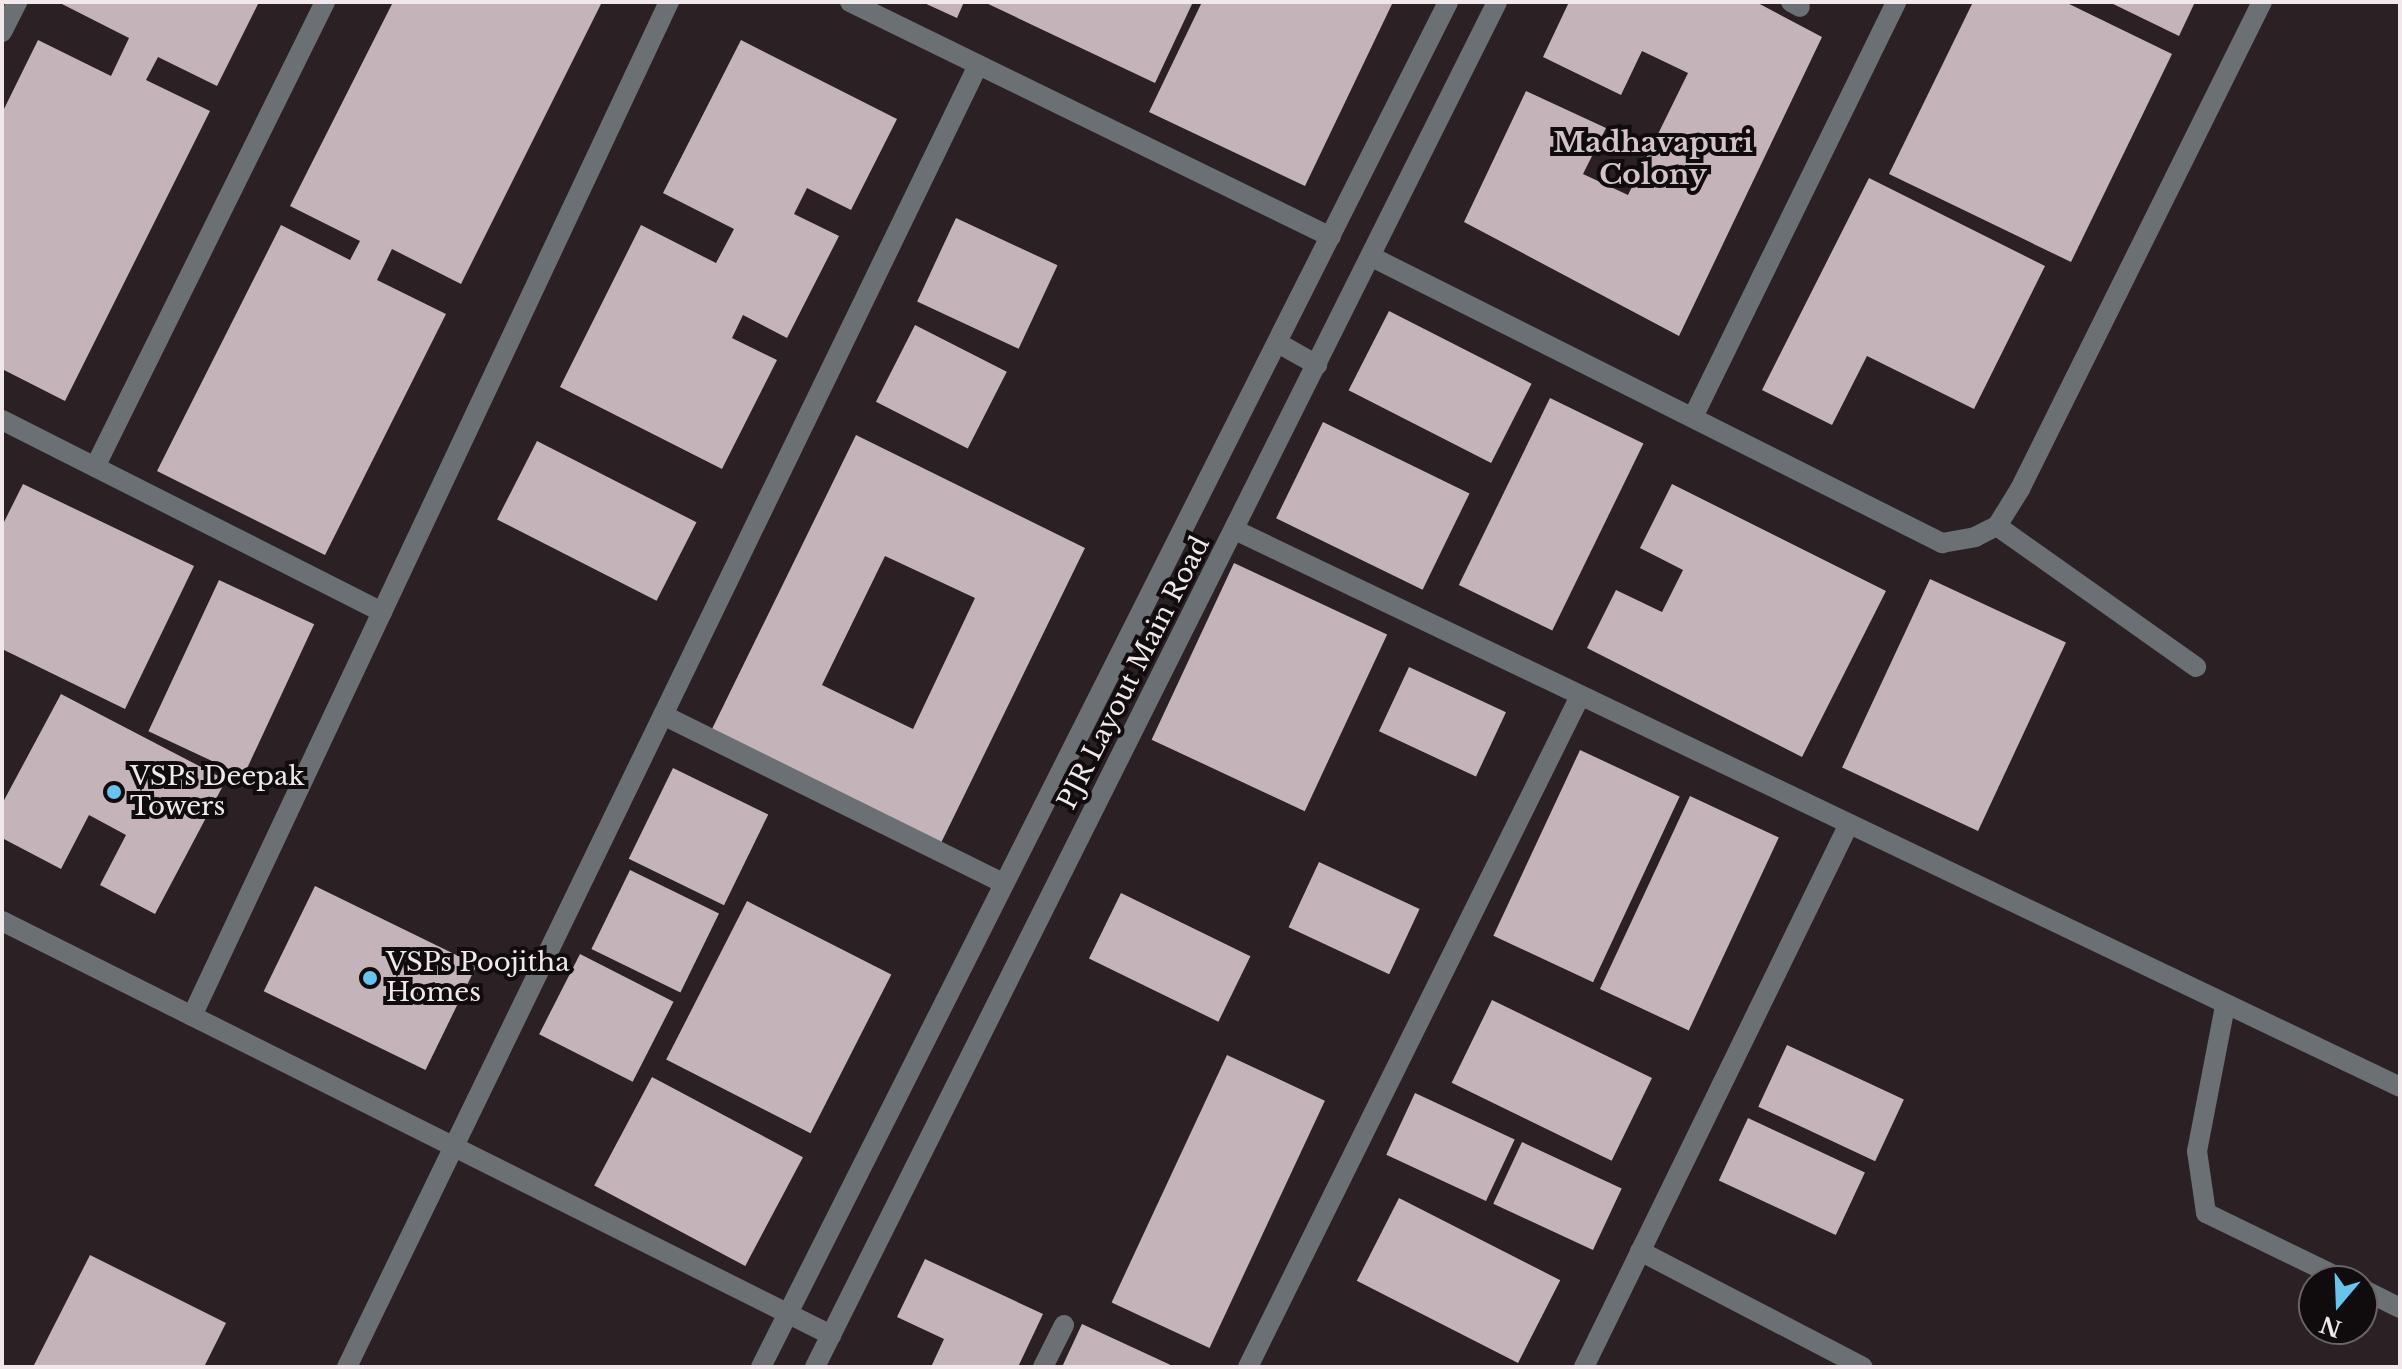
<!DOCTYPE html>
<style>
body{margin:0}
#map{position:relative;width:2402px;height:1369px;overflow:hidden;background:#2b2024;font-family:"Libre Baskerville",serif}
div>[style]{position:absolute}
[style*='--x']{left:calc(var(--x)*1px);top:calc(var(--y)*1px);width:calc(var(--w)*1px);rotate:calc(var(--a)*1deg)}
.building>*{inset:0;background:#c4b4ba;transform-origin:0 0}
.minor>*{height:20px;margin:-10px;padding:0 10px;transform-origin:10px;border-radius:10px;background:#6a7073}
.dots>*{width:22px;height:22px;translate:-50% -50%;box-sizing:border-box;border:4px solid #100b0d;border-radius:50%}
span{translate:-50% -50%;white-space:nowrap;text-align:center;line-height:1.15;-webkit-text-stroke:8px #100b0d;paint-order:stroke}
.street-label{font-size:26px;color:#f0e8ea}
.poi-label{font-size:26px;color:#f0e8ea}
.left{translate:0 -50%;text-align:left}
.neighbourhood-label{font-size:28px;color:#d4c4ca;font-weight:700}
.frame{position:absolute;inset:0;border:4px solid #f0e8ea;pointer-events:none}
.north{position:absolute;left:2298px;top:1265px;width:80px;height:80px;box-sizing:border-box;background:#100b0d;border:2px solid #6a6365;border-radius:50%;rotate:199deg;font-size:22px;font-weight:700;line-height:32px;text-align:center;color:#f0e8ea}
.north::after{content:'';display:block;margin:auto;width:28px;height:36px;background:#66c4ef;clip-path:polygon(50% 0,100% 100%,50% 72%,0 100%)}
</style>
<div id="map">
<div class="building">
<div style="clip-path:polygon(58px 2px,259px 2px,217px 86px,158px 57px,146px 80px,210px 111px,65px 401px,2px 369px,2px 113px,38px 40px,111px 76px,129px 38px)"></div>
<div style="clip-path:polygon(393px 2px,602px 2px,461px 284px,392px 249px,377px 280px,446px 314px,325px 555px,157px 471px,281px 225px,350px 260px,360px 241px,290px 206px)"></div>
<div style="clip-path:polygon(922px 2px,964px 2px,957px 18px)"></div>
<div style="clip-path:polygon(984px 2px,1193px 2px,1155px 83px)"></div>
<div style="clip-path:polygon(1202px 2px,1393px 2px,1305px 186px,1149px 112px)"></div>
<div style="clip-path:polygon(1569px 2px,1756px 2px,1822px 37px,1679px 336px,1464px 222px,1526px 91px,1606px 128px,1583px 174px,1628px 195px,1688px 73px,1642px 51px,1621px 95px,1543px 57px)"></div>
<div style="clip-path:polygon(1973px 2px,2065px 2px,2172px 54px,2071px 262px,1889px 174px)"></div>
<div style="clip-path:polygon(2109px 2px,2195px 2px,2179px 36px)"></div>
<div style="clip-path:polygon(741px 40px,897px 119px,851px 210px,807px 188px,794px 214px,839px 236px,787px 338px,743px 315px,732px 338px,777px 360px,722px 469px,560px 387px,641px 225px,716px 263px,734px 229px,663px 193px)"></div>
<div style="clip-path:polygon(1869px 178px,2045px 266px,1974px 409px,1867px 356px,1832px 425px,1762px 390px)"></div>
<div style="left:956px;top:218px;width:112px;height:92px;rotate:25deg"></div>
<div style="left:1389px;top:311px;width:160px;height:89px;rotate:27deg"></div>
<div style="left:915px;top:325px;width:103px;height:86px;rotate:27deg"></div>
<div style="left:1550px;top:398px;width:104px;height:208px;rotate:26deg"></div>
<div style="left:1323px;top:422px;width:163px;height:107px;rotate:26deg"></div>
<div style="clip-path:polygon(evenodd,856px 435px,1085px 548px,941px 843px,711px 731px,856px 435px,885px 556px,975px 598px,913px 729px,822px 685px,885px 556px)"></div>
<div style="left:537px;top:441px;width:179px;height:88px;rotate:27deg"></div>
<div style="clip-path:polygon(23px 484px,194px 566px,125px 709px,2px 649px,2px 526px)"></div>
<div style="clip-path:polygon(1672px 484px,1886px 591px,1802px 757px,1587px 648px,1616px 590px,1662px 612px,1683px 570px,1640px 548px)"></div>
<div style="left:1234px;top:563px;width:169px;height:195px;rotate:25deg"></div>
<div style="left:1930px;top:579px;width:150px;height:208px;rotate:25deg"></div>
<div style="left:219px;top:580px;width:105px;height:167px;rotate:25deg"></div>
<div style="left:1409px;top:667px;width:107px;height:71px;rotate:25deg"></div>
<div style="clip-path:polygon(61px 694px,226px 780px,155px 914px,100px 885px,126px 835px,89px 815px,61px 869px,2px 838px,2px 804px)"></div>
<div style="left:1580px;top:750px;width:110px;height:205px;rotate:25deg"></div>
<div style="left:673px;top:768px;width:106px;height:101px;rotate:26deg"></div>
<div style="left:1690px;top:796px;width:98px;height:213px;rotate:25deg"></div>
<div style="left:1319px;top:862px;width:111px;height:72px;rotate:25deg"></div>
<div style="left:630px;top:870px;width:99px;height:88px;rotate:26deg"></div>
<div style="left:315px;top:886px;width:180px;height:117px;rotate:26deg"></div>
<div style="left:1121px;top:893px;width:144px;height:73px;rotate:26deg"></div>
<div style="left:747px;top:901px;width:162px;height:178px;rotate:27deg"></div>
<div style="left:580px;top:954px;width:105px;height:90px;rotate:27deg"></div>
<div style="left:1492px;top:1000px;width:178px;height:92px;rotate:26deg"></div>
<div style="left:1787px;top:1045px;width:129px;height:68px;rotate:25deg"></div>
<div style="left:1227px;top:1055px;width:108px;height:273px;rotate:25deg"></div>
<div style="left:652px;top:1077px;width:171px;height:123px;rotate:28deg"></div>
<div style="left:1415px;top:1093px;width:110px;height:68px;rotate:25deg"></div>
<div style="left:1748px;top:1118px;width:129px;height:69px;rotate:25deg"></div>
<div style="left:1522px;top:1142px;width:110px;height:68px;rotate:25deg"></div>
<div style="left:1399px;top:1198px;width:181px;height:93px;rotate:27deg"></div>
<div style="clip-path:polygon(90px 1255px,226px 1323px,204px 1367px,33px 1367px)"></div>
<div style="clip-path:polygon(925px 1259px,1043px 1314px,1018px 1367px,931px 1367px,944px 1339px,897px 1317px)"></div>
<div style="clip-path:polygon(1082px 1324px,1175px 1367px,1062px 1367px)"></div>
</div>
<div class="minor">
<div style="--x:850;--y:2;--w:535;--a:26.04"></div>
<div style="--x:1791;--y:2;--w:10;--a:29"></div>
<div style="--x:2;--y:32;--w:34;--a:-63"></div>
<div style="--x:1372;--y:257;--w:638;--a:26.65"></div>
<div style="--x:1942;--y:543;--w:34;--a:-10"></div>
<div style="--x:1975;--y:537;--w:25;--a:-27"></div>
<div style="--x:1997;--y:526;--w:44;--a:-58.1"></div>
<div style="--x:2020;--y:489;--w:544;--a:-63.58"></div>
<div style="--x:1278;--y:343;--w:45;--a:29.4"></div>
<div style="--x:1694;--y:415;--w:460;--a:-63.9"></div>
<div style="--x:2;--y:420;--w:426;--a:26.8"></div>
<div style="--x:95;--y:467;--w:519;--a:-63.68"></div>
<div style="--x:1997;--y:526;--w:244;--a:35.3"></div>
<div style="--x:1235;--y:530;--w:1291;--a:25.55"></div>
<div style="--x:663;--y:715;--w:375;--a:26.3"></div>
<div style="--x:2;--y:921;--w:927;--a:26.54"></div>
<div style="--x:2225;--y:1006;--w:148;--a:100.9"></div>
<div style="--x:2197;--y:1151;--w:63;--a:81.7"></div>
<div style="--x:2206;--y:1213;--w:156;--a:25.9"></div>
<div style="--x:192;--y:1016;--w:1121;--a:-64.81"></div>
<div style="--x:1640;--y:1251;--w:251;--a:27.5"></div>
<div style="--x:2362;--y:1289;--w:42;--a:26.6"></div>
<div style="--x:347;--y:1367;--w:1447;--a:-64.14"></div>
<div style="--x:761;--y:1367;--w:1528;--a:-63.28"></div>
<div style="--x:815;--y:1367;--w:1526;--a:-63.45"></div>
<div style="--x:1043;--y:1367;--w:47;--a:-63.4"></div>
<div style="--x:1248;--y:1367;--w:749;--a:-63.67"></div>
<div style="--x:1584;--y:1367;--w:602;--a:-63.99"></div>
</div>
<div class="dots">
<div style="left:114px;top:792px;background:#66c4ef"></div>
<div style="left:370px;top:978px;background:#66c4ef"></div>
</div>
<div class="street-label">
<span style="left:1134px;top:673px;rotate:-63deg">PJR Layout Main Road</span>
</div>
<div class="poi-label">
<span class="left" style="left:130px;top:792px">VSPs Deepak<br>Towers</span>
<span class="left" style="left:386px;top:978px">VSPs Poojitha<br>Homes</span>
</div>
<div class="neighbourhood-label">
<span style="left:1653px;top:159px">Madhavapuri<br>Colony</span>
</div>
<div class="frame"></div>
<div class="north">N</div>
</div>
